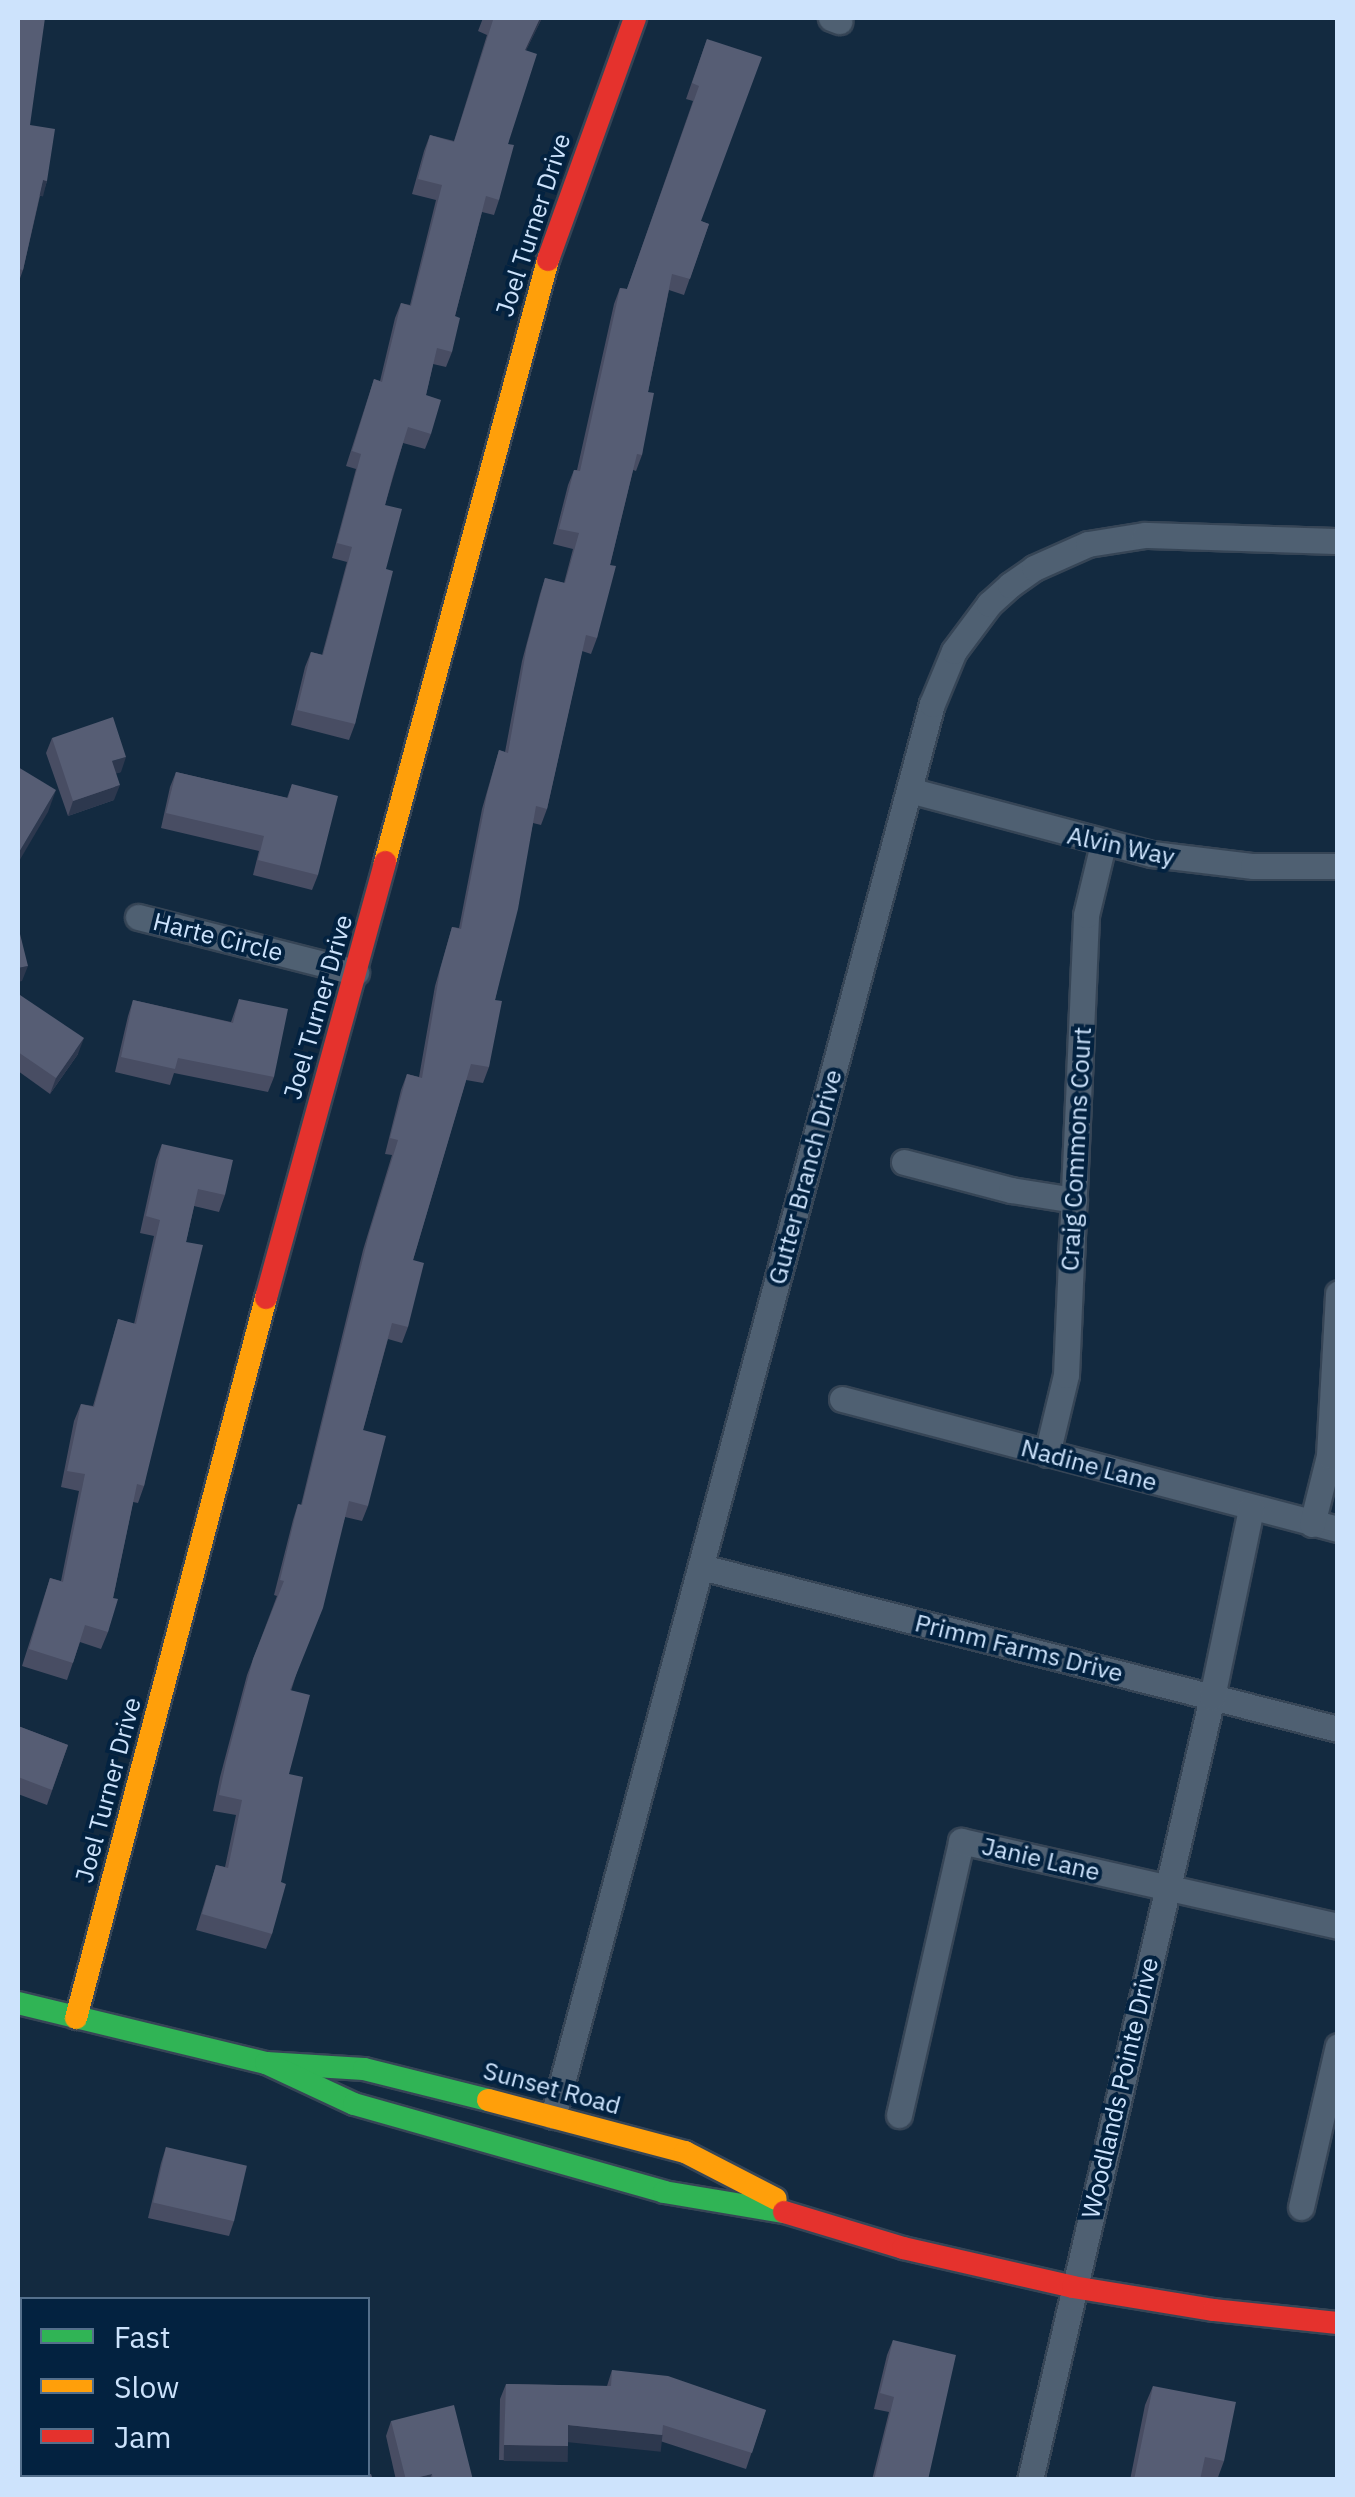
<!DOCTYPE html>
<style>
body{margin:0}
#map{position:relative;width:1355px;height:2497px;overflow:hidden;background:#132a40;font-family:"IBM Plex Sans",sans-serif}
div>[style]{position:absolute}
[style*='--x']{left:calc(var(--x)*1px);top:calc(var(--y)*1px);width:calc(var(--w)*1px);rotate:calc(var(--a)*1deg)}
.roads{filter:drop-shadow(2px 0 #364556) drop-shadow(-2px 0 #364556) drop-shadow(0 2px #364556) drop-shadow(0 -2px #364556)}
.street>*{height:25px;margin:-12.5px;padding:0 12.5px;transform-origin:12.5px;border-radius:12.5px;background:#4f6072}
.fast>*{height:22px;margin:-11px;padding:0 11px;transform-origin:11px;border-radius:11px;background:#30b455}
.slow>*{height:22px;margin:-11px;padding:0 11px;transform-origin:11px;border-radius:11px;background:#ff9f0a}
.jam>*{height:22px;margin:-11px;padding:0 11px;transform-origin:11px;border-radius:11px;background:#e5322d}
.wall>*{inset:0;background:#484d63}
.shaded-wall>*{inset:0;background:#2d384e;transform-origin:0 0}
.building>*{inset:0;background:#565d74;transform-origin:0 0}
span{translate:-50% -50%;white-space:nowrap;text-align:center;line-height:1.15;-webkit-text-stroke:8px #032240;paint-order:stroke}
.street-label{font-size:25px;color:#cde3fc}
.frame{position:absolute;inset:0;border:20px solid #cde3fc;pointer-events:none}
.legend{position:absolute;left:20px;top:2297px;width:350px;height:180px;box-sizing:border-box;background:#032240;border:2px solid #546f8b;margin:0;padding:12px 18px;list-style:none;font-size:30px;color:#cde3fc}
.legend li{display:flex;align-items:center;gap:20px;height:50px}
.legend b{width:50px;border:2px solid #546f8b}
</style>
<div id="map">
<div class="roads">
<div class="street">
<div style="--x:831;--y:18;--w:9;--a:21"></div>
<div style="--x:909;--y:790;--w:251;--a:14.8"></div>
<div style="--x:1152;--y:854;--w:102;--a:6.8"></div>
<div style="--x:1253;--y:866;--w:85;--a:0"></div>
<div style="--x:138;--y:917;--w:225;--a:14.2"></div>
<div style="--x:904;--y:1162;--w:111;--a:14.7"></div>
<div style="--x:1011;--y:1190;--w:64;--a:9"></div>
<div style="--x:842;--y:1399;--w:513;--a:14.69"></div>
<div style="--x:1047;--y:1454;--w:81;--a:-76.5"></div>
<div style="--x:1066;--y:1375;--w:460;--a:-87.5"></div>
<div style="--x:1086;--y:915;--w:73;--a:-76.5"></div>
<div style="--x:1312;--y:1524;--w:70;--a:-76"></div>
<div style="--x:1329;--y:1456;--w:163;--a:-86.8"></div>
<div style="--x:701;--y:1567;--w:657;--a:14.27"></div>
<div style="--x:899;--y:2115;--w:281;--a:-77.2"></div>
<div style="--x:961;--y:1841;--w:386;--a:12.7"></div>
<div style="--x:553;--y:2116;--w:1462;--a:-74.98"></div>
<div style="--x:932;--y:704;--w:57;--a:-67.5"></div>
<div style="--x:954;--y:651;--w:59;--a:-53.3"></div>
<div style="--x:989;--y:604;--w:28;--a:-42"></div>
<div style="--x:1010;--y:585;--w:29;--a:-35"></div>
<div style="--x:1034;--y:568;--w:59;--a:-24"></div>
<div style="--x:1088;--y:544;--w:58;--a:-9"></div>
<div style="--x:1145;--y:535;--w:193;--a:1.8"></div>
<div style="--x:1301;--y:2207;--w:165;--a:-77.1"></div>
<div style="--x:1030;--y:2480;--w:804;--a:-76.91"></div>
<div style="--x:1212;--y:1697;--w:193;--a:-78.3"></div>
</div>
<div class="fast">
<div style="--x:18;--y:2003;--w:255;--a:13.6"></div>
<div style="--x:266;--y:2063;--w:98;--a:3.5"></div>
<div style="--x:364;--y:2069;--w:128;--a:14"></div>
<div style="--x:266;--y:2063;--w:97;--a:25"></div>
<div style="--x:354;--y:2104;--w:322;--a:15.8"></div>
<div style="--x:664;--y:2192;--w:122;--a:9.5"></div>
</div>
<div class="slow">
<div style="--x:385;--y:862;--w:624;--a:-74.85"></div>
<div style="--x:76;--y:2018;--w:745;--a:-75.22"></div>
<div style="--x:488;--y:2100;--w:204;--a:14.8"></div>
<div style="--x:685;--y:2152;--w:102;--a:27.3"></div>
</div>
<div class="jam">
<div style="--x:548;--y:260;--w:257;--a:-70.2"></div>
<div style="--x:266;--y:1298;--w:452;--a:-74.7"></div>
<div style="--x:784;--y:2212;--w:124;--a:16.8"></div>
<div style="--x:903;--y:2248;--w:174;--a:12.9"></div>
<div style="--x:1073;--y:2287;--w:143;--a:9.3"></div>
<div style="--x:1214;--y:2310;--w:125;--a:6"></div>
</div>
</div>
<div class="wall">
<div style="clip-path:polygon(18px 18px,30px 125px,47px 181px,42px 196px,40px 196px,23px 270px,18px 284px)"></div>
<div style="clip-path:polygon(483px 18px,542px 18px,526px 50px,508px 144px,499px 200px,494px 215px,482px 212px,455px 316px,452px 352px,446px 367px,433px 364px,426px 395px,431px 434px,425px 449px,403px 443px,385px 505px,386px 569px,355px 724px,349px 740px,291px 725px,305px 667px,311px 652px,322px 655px,347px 562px,332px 558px,356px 469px,346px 466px,374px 379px,380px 381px,395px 318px,401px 303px,410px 305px,436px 200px,412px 194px,424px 151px,430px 135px,454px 141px,487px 35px,478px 31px)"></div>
<div style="clip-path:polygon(707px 39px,701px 221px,709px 224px,684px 295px,669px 290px,648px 392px,642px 455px,636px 471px,633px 470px,610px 565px,597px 638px,591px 654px,582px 651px,547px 809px,541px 825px,533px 823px,495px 1000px,489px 1067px,483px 1083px,466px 1080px,413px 1260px,408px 1327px,402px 1343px,388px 1339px,363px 1430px,368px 1506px,362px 1521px,345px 1517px,291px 1691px,289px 1774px,281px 1882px,272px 1934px,266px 1949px,196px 1930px,216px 1865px,225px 1867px,236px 1815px,213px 1811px,220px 1777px,247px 1675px,277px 1596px,274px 1595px,293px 1520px,298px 1504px,301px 1505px,363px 1250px,392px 1155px,385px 1154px,401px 1090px,407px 1074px,419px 1077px,435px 986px,452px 927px,459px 928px,482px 809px,499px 750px,505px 752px,522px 661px,540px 594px,545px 578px,564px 583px,573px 549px,553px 544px,568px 485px,574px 470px,577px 470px,614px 304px,620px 288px,627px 289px,693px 101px,686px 99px)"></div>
<div style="clip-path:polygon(52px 738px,121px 772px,116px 773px,114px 800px,68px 816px,46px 753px)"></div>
<div style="clip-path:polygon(176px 772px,287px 798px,292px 784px,318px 875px,312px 890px,253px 875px,259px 851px,161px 828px,170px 787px)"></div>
<div style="clip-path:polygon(18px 998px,78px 1054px,50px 1094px,18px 1071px)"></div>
<div style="clip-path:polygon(239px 999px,274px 1077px,268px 1092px,174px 1073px,170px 1085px,115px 1072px,128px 1016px,133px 1000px,231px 1022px)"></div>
<div style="clip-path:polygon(162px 1144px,225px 1195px,219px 1212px,194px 1206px,186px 1242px,144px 1486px,138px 1503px,133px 1502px,113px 1598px,108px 1632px,101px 1649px,80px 1642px,67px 1680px,22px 1666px,50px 1578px,61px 1581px,79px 1491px,61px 1487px,74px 1421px,81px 1404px,93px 1406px,118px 1319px,134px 1324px,154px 1236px,140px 1233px,156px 1160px)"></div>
<div style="clip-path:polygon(18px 1726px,68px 1745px,47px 1805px,18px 1794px)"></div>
<div style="clip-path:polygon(166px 2147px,234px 2221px,229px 2236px,148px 2218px,161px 2163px)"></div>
<div style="clip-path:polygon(22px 2332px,22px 2375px,18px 2373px,18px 2346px)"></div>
<div style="clip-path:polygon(893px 2340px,928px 2480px,872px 2480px,889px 2412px,874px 2409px,887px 2355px)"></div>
<div style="clip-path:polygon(612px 2370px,766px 2410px,746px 2469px,660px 2441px,657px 2450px,568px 2441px,563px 2461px,499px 2460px,500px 2399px,506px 2384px,607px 2386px)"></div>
<div style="clip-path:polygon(1153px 2386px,1224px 2461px,1217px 2480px,1200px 2477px,1200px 2480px,1130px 2480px,1145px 2405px)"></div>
<div style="clip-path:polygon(391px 2421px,473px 2480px,396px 2480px,386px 2436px)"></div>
</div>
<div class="shaded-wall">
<div style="clip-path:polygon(540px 18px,542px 18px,519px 65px,525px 50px)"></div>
<div style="left:43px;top:180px;width:4px;height:16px;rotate:14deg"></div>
<div style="clip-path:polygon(126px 757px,121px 772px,106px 777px,112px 761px)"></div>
<div style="clip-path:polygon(120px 785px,114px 800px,68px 816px,73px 801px)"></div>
<div style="clip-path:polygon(56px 790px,48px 812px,18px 863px,18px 854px)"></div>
<div style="clip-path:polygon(28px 966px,22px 981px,18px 982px,18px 968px)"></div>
<div style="clip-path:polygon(84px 1038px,78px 1054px,50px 1094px,56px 1078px)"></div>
<div style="left:568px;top:2425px;width:95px;height:17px;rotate:6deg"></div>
<div style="left:504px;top:2445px;width:64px;height:16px;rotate:1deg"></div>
<div style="clip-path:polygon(432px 2474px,429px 2480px,408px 2480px)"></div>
</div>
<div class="building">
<div style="clip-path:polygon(18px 18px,45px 18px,30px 125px,55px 129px,47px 181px,43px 180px,23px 270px,18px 269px)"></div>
<div style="clip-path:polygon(488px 18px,540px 18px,525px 50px,537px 54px,508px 144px,514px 145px,499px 200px,486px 196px,455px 316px,460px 318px,452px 352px,437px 348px,426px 395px,441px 400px,431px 434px,408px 427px,393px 475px,385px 505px,402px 509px,386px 569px,393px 571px,355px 724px,297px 710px,311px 652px,323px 655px,352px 547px,337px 543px,361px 454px,352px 451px,374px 379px,382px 382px,401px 303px,411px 306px,442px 185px,418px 179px,430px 135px,454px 142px,493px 20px)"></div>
<div style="clip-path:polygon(707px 39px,762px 57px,701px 221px,709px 224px,690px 279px,672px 274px,648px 392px,654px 393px,642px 455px,637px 454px,610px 565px,616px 566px,597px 638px,586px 635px,547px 809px,536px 806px,518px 909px,495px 1000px,502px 1001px,489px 1067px,471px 1064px,413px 1260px,424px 1263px,408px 1327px,392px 1323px,363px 1430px,386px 1436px,368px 1506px,349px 1501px,323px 1608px,290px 1690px,310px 1695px,289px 1774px,303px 1777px,281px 1882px,286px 1884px,272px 1934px,202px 1914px,216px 1865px,228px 1868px,242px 1800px,219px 1795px,226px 1762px,253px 1659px,284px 1581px,280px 1580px,298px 1504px,302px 1505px,369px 1234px,398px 1140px,390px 1138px,407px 1074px,422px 1078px,440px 970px,452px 927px,461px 929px,487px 794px,499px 750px,508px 753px,527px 645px,545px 578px,565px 583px,579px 533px,559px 529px,574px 470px,580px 471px,620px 288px,627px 289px,699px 86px,692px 83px)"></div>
<div style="clip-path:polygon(113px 717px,126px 757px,112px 761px,120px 785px,73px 801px,52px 738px)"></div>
<div style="clip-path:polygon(18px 767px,56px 790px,18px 854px)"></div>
<div style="clip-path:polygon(176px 772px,288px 798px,292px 784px,338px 796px,318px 875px,258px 860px,264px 836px,166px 813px)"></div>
<div style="clip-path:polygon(18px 926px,28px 966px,18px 968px)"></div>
<div style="clip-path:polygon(20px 995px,84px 1038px,56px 1078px,18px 1052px,18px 998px)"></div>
<div style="clip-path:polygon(239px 999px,288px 1009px,274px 1077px,178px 1058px,175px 1069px,121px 1057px,133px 1000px,233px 1023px)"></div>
<div style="clip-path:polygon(162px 1144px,233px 1160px,225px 1195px,198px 1189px,186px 1242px,203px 1245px,144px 1486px,137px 1484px,113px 1598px,118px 1599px,108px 1632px,85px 1625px,73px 1663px,29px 1649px,50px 1578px,63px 1582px,85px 1474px,67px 1471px,81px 1404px,94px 1407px,118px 1319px,136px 1324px,160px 1220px,146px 1216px)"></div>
<div style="clip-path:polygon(18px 1726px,68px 1745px,52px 1790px,18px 1777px)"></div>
<div style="left:166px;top:2147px;width:83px;height:57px;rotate:13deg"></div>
<div style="clip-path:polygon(22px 2332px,22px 2358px,18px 2356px,18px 2346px)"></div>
<div style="clip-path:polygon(893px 2340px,956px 2355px,928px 2480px,874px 2480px,894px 2397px,880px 2393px)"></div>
<div style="clip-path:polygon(612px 2370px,668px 2376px,766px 2410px,752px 2453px,663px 2425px,662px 2435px,568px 2425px,568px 2446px,504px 2445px,506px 2384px,611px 2386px)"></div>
<div style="clip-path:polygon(1153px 2386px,1236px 2402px,1224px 2461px,1205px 2457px,1200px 2480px,1134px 2480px)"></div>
<div style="clip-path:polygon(454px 2405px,473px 2480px,433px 2480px,432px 2474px,406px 2480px,391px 2421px)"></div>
<div style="clip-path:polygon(371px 2474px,373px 2480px,350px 2480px)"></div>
</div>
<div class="street-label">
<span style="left:533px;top:225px;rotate:-72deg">Joel Turner Drive</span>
<span style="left:1121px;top:846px;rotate:12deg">Alvin Way</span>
<span style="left:218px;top:937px;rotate:14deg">Harte Circle</span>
<span style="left:318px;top:1007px;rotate:-74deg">Joel Turner Drive</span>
<span style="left:1076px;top:1149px;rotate:-87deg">Craig Commons Court</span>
<span style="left:805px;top:1177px;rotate:-75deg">Gutter Branch Drive</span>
<span style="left:1089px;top:1465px;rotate:15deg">Nadine Lane</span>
<span style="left:1019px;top:1648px;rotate:14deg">Primm Farms Drive</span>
<span style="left:108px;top:1790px;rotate:-75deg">Joel Turner Drive</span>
<span style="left:1041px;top:1859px;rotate:13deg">Janie Lane</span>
<span style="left:552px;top:2088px;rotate:15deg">Sunset Road</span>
<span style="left:1120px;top:2088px;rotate:-77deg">Woodlands Pointe Drive</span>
</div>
<div class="frame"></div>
<ul class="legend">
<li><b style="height:12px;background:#30b455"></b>Fast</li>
<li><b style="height:12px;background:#ff9f0a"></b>Slow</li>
<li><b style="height:12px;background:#e5322d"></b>Jam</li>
</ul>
</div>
